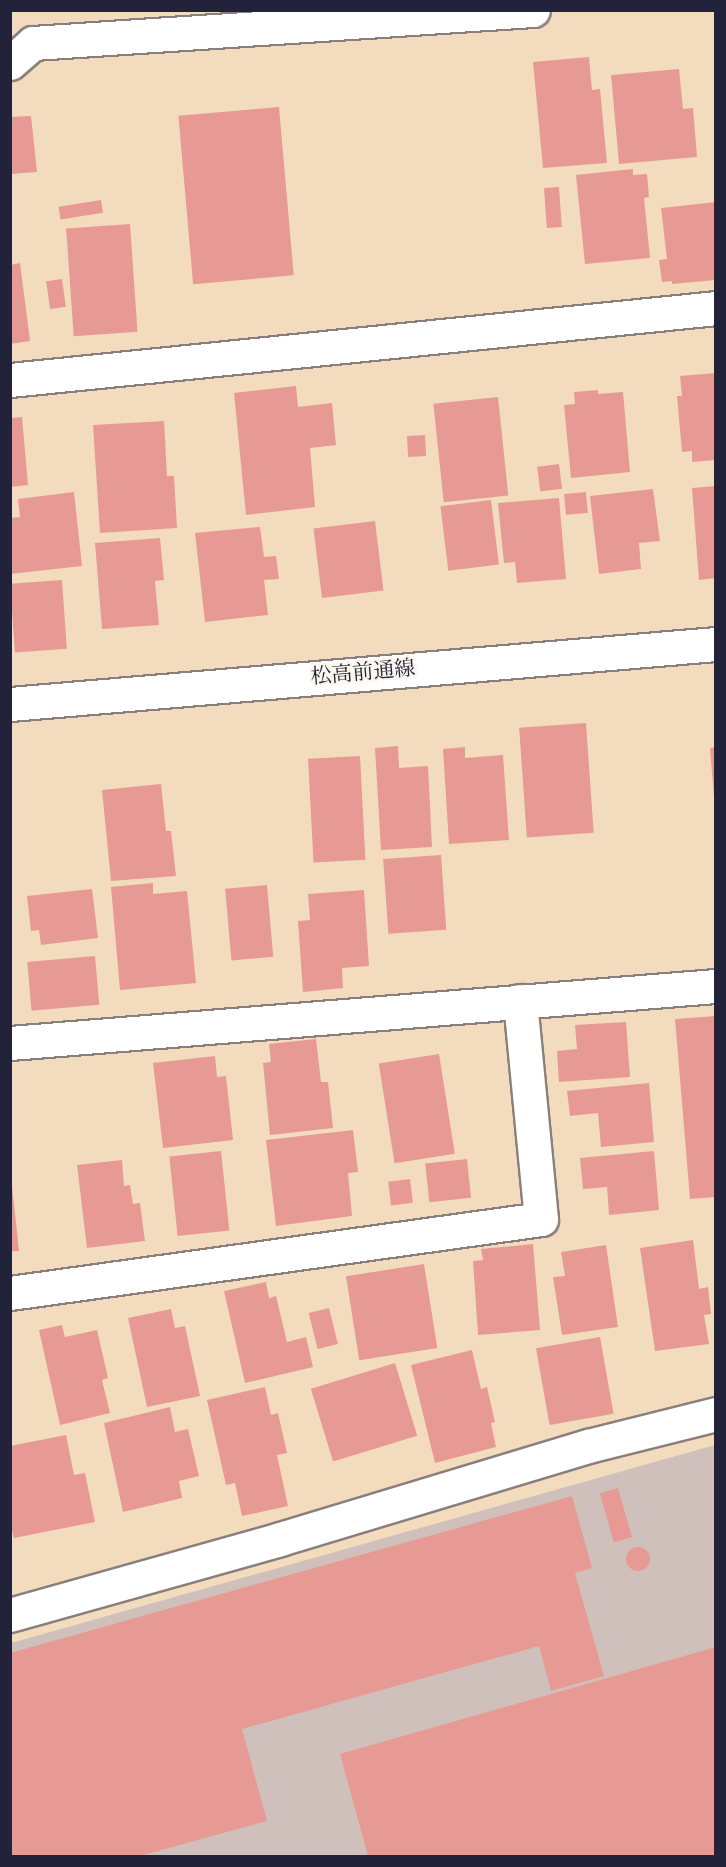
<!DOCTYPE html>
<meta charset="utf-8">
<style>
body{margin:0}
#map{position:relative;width:726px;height:1867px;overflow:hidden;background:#f3dcbd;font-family:"Sorts Mill Goudy","Noto Serif JP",serif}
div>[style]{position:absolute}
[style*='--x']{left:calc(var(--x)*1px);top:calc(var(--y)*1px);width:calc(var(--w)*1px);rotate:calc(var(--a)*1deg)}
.industrial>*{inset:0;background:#d0c0bc}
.building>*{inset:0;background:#e79a93;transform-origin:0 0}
.round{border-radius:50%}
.roads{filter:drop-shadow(2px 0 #8a7f7c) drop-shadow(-2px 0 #8a7f7c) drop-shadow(0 2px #8a7f7c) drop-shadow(0 -2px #8a7f7c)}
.minor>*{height:33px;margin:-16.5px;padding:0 16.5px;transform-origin:16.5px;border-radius:16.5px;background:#fff}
span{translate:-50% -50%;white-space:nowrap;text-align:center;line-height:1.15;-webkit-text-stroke:5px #fbf7ec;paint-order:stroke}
.street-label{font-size:21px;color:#22223b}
.frame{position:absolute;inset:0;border:12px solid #22223b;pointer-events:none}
</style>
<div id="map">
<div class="industrial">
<div style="clip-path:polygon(715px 1445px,715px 1856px,11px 1856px,11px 1643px)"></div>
</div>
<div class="building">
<div style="clip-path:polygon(589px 57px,592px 90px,600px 89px,607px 163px,543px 168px,533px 62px)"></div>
<div style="clip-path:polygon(679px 69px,683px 109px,693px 108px,697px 157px,619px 164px,611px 75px)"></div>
<div style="left:279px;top:107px;width:169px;height:101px;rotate:85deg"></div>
<div style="clip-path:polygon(31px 116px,37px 172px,10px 174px,10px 117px)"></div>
<div style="clip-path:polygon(633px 169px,633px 175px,647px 174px,649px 197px,644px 198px,650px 258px,585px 264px,576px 175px)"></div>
<div style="left:559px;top:187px;width:40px;height:15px;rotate:86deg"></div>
<div style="left:101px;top:200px;width:13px;height:43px;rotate:81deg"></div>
<div style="clip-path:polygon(716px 202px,716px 280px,672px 284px,672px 281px,662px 282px,659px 260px,667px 259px,661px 208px)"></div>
<div style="left:130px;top:224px;width:108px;height:64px;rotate:86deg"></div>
<div style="clip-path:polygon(20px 263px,30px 341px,10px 344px,10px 265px)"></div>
<div style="left:62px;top:279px;width:28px;height:16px;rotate:82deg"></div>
<div style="clip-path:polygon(716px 373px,716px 460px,692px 462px,692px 451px,682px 452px,677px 396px,682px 396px,680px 376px)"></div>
<div style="clip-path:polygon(296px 386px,298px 407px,332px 403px,336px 445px,310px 448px,315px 507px,246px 515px,234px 393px)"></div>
<div style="clip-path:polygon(598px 390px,598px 394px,623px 392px,630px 472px,571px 478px,564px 405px,575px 404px,574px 392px)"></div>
<div style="left:498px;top:397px;width:99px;height:65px;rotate:84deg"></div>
<div style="clip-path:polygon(22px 417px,28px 485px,10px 487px,10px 418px)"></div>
<div style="clip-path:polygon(164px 421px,167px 476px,174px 476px,177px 528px,100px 533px,93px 425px)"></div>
<div style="left:425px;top:435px;width:21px;height:18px;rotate:87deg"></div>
<div style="left:559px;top:464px;width:25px;height:22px;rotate:83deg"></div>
<div style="clip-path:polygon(716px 486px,716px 578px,699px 580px,692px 488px)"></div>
<div style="clip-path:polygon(653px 489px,660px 541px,639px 543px,641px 569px,599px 574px,590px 496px)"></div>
<div style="clip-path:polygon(74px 492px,82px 566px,10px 574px,10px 518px,20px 517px,18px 499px)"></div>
<div style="left:586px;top:492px;width:21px;height:22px;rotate:85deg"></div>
<div style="clip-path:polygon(559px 498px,566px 579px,517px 583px,515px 562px,504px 563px,498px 503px)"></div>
<div style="left:491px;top:500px;width:65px;height:51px;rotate:83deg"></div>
<div style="left:375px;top:521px;width:70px;height:62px;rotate:83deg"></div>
<div style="clip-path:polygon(260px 527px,264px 557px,276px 556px,279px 579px,264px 580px,268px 615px,205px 622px,195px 533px)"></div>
<div style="clip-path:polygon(160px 538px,164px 580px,155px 581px,159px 625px,102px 629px,95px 543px)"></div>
<div style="left:62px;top:580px;width:69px;height:52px;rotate:86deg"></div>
<div style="left:586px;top:723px;width:110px;height:67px;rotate:86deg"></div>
<div style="clip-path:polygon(398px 746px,399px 768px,428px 766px,432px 847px,381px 850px,375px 748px)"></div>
<div style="clip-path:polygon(465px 747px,465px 758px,503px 755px,509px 840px,449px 844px,443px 749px)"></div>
<div style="clip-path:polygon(716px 747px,716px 797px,714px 797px,710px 748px)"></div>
<div style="left:360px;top:756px;width:104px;height:52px;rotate:87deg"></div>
<div style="clip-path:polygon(161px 784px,166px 831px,171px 831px,176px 876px,111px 881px,102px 790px)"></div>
<div style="left:441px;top:855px;width:75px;height:58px;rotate:86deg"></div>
<div style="clip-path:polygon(153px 883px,153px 894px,187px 891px,196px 983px,120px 990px,111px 887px)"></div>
<div style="left:267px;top:885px;width:72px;height:42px;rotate:85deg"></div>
<div style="clip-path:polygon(92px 889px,98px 938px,41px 945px,39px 930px,31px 931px,27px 896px)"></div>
<div style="clip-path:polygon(364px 890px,369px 966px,342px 968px,343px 988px,303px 992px,298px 921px,310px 920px,308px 894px)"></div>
<div style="left:95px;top:956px;width:49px;height:68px;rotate:85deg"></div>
<div style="clip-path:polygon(716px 1016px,716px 1197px,690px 1199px,675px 1019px)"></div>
<div style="clip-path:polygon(626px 1022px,630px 1077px,559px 1082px,557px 1051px,577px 1049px,575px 1025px)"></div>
<div style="clip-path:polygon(316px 1039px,321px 1082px,328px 1082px,333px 1128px,270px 1135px,263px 1063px,271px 1062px,269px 1044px)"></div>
<div style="left:439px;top:1054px;width:101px;height:61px;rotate:81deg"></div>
<div style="clip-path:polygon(215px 1056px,217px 1077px,226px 1076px,233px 1140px,163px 1148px,153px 1063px)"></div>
<div style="clip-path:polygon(649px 1083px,654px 1142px,601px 1147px,598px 1113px,570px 1116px,567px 1091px)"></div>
<div style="clip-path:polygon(353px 1130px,358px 1172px,348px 1173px,352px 1216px,276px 1226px,266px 1140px)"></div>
<div style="left:221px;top:1151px;width:80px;height:52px;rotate:84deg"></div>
<div style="clip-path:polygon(654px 1151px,659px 1210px,609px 1215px,607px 1187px,583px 1189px,580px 1158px)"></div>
<div style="left:467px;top:1159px;width:39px;height:42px;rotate:84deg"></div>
<div style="clip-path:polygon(122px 1160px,124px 1186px,130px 1185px,133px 1204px,140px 1203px,145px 1241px,87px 1248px,77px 1165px)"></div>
<div style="clip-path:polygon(10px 1167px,19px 1251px,10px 1251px)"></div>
<div style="left:410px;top:1179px;width:24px;height:22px;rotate:83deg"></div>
<div style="clip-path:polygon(693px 1240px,699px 1289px,708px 1287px,711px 1314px,704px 1315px,709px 1344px,655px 1351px,640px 1248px)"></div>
<div style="clip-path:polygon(533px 1244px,540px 1330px,478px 1335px,473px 1261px,483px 1260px,481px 1249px)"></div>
<div style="clip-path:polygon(606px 1245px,618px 1327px,562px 1335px,553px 1277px,565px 1276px,561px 1252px)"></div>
<div style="left:424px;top:1264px;width:85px;height:79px;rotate:81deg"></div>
<div style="clip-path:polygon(266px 1282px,269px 1298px,276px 1296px,287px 1342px,306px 1337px,313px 1367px,245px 1383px,224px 1291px)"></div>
<div style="left:329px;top:1308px;width:37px;height:21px;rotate:76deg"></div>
<div style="clip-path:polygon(171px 1309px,175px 1328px,185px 1326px,200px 1396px,147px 1407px,128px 1318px)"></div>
<div style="clip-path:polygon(62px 1325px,65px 1337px,97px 1330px,108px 1378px,102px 1380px,110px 1413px,60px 1425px,39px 1330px)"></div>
<div style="left:600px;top:1337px;width:78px;height:65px;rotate:80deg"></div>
<div style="clip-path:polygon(472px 1350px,481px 1389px,487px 1387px,495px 1422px,491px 1423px,496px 1447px,435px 1463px,411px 1365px)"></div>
<div style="left:395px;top:1363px;width:76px;height:88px;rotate:73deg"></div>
<div style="clip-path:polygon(265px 1387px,271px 1415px,278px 1413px,287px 1453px,277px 1455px,288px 1506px,242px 1516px,235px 1483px,226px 1485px,207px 1400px)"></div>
<div style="clip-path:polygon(170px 1407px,175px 1432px,188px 1429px,199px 1476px,179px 1481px,182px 1498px,123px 1512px,104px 1423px)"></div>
<div style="clip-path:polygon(66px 1435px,74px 1475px,85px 1473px,95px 1522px,14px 1538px,10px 1523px,10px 1446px)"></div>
<div style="left:618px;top:1488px;width:51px;height:19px;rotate:74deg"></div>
<div style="clip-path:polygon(572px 1496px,592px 1568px,575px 1573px,604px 1676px,551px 1691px,539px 1646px,242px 1729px,267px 1821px,140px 1856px,10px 1856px,10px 1653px)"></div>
<div class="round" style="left:626px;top:1547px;width:24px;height:24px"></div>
<div style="clip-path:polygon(716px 1647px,716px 1856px,368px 1856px,340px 1754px)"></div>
</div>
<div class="roads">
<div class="minor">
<div style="--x:10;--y:63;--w:30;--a:-41"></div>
<div style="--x:33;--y:43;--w:501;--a:-3.78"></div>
<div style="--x:10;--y:380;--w:710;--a:-5.82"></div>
<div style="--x:10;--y:704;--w:709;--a:-4.86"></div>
<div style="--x:10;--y:1043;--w:708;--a:-4.62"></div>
<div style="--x:10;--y:1293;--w:536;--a:-7.93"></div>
<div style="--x:541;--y:1219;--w:219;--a:-95.5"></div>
<div style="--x:10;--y:1615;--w:280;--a:-15.7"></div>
<div style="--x:280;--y:1539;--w:322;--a:-16.8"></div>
<div style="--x:588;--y:1446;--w:132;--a:-14"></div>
</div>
</div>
<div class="street-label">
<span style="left:363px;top:674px;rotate:-5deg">松高前通線</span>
</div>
<div class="frame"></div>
</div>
